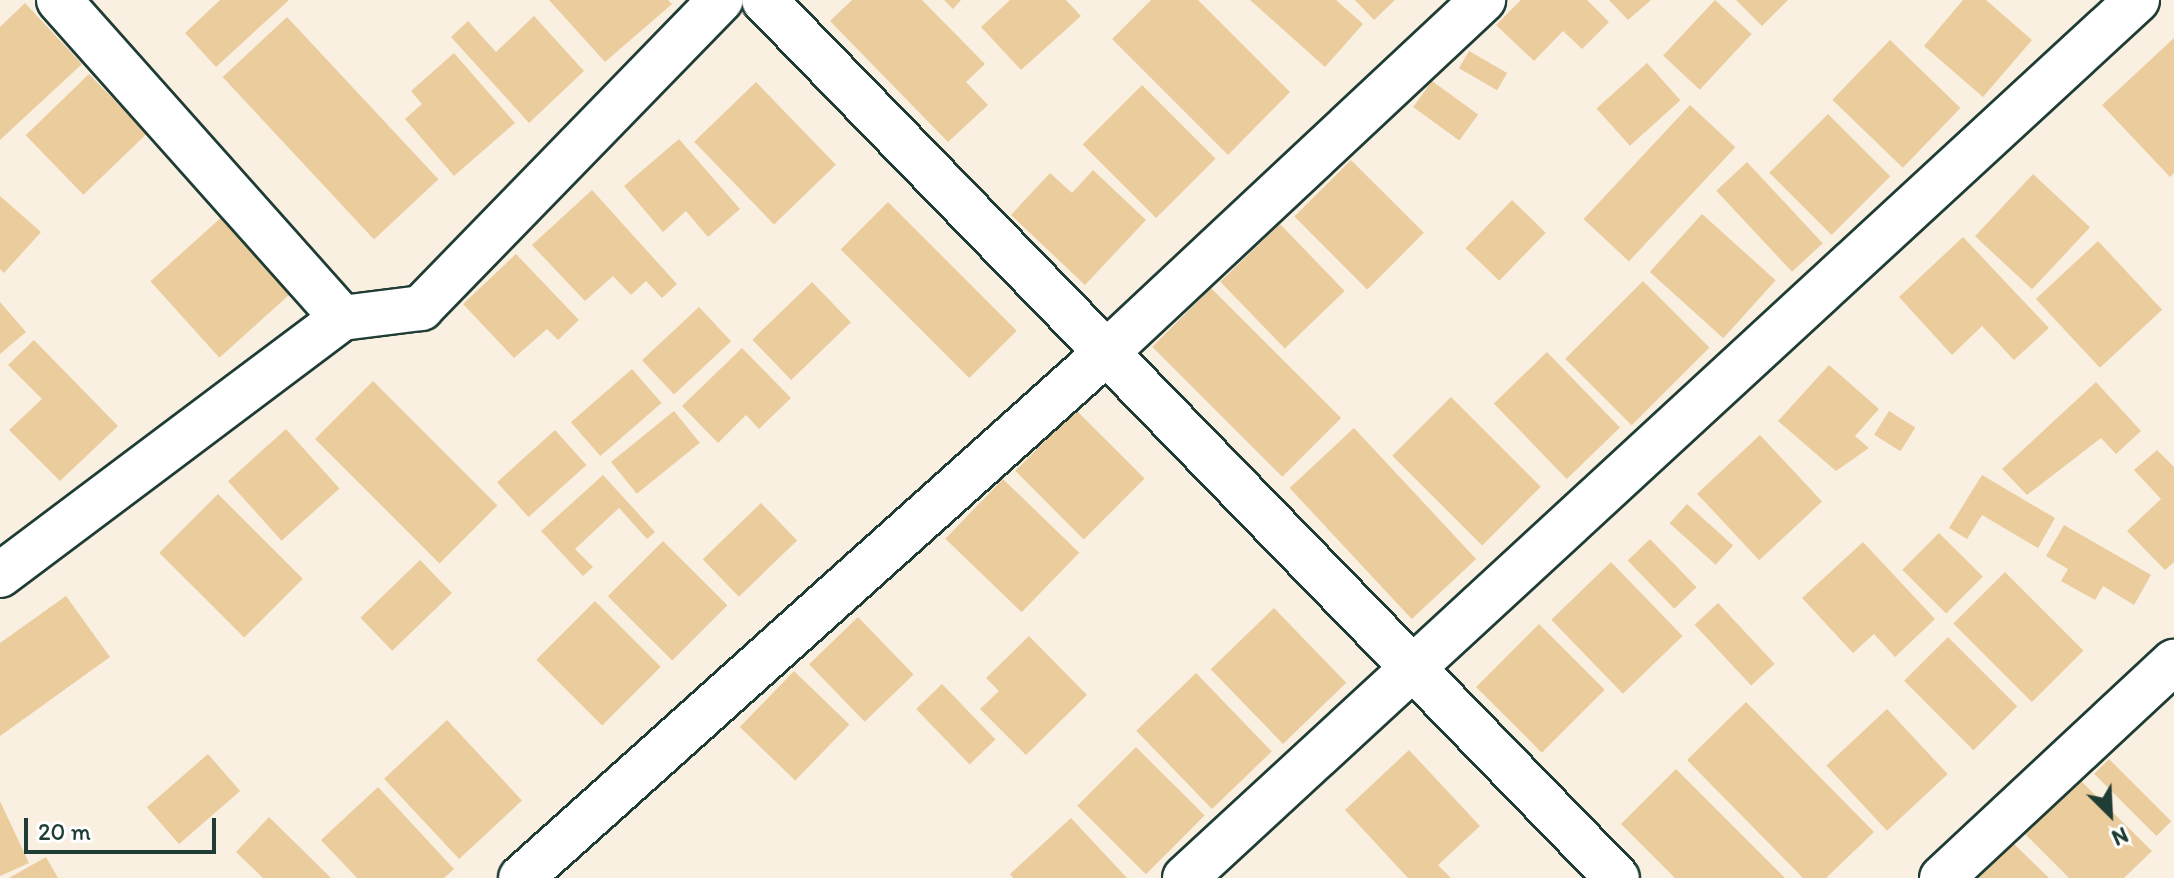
<!DOCTYPE html>
<style>
body{margin:0}
#map{position:relative;width:2174px;height:878px;overflow:hidden;background:#f9f0e2;font-family:Itim,sans-serif}
div>[style]{position:absolute}
[style*='--x']{left:calc(var(--x)*1px);top:calc(var(--y)*1px);width:calc(var(--w)*1px);rotate:calc(var(--a)*1deg)}
.building>*{inset:0;background:#ebcc9d;transform-origin:0 0}
.roads{filter:drop-shadow(2px 0 #1f3d34) drop-shadow(-2px 0 #1f3d34) drop-shadow(0 2px #1f3d34) drop-shadow(0 -2px #1f3d34)}
.minor>*{height:44px;margin:-22px;padding:0 22px;transform-origin:22px;border-radius:22px;background:#fff}
span{translate:-50% -50%;white-space:nowrap;text-align:center;line-height:1.15;-webkit-text-stroke:6px #fff;paint-order:stroke}
.north{position:absolute;left:2070px;top:774px;width:80px;height:80px;-webkit-text-stroke:6px #fff;paint-order:stroke;rotate:156deg;font-size:22px;font-weight:700;line-height:32px;text-align:center;color:#1f3d34}
.north::after{content:'';display:block;margin:auto;width:28px;height:36px;background:#1f3d34;clip-path:polygon(50% 0,100% 100%,50% 72%,0 100%)}
.scale{position:absolute;left:24px;top:818px;width:192px;height:36px;box-sizing:border-box;border:4px solid #1f3d34;border-top:0;padding-left:10px;font-size:24px;line-height:28px;white-space:nowrap;color:#1f3d34;-webkit-text-stroke:6px #fff;paint-order:stroke}
</style>
<div id="map">
<div class="building">
<div style="clip-path:polygon(220px 0,289px 0,216px 67px,185px 33px)"></div>
<div style="clip-path:polygon(549px 0,668px 0,672px 4px,605px 62px)"></div>
<div style="clip-path:polygon(852px 0,922px 0,985px 64px,966px 82px,988px 105px,948px 142px,830px 21px)"></div>
<div style="clip-path:polygon(944px 0,961px 0,953px 9px)"></div>
<div style="clip-path:polygon(1010px 0,1066px 0,1081px 16px,1021px 70px,981px 27px)"></div>
<div style="clip-path:polygon(1151px 0,1198px 0,1290px 92px,1228px 155px,1112px 39px)"></div>
<div style="clip-path:polygon(1250px 0,1336px 0,1363px 24px,1325px 67px)"></div>
<div style="clip-path:polygon(1355px 0,1395px 0,1374px 20px)"></div>
<div style="clip-path:polygon(1521px 0,1587px 0,1609px 22px,1582px 49px,1563px 31px,1534px 61px,1496px 25px)"></div>
<div style="clip-path:polygon(1609px 0,1651px 0,1628px 20px)"></div>
<div style="left:1715px;top:0;width:50px;height:76px;rotate:43deg"></div>
<div style="clip-path:polygon(1736px 0,1788px 0,1762px 26px)"></div>
<div style="clip-path:polygon(1963px 0,1986px 0,2032px 40px,1983px 97px,1924px 46px)"></div>
<div style="clip-path:polygon(25px 3px,82px 64px,0 140px,0 27px)"></div>
<div style="clip-path:polygon(534px 16px,584px 71px,529px 123px,451px 37px,468px 21px,496px 52px)"></div>
<div style="left:287px;top:17px;width:222px;height:88px;rotate:47deg"></div>
<div style="clip-path:polygon(2174px 38px,2174px 173px,2170px 177px,2102px 105px)"></div>
<div style="left:1890px;top:40px;width:98px;height:83px;rotate:44deg"></div>
<div style="left:1469px;top:51px;width:44px;height:20px;rotate:30deg"></div>
<div style="clip-path:polygon(454px 53px,515px 123px,454px 176px,405px 119px,422px 104px,411px 91px)"></div>
<div style="left:1647px;top:63px;width:50px;height:68px;rotate:48deg"></div>
<div style="left:89px;top:74px;width:83px;height:88px;rotate:46deg"></div>
<div style="left:1432px;top:81px;width:57px;height:32px;rotate:36deg"></div>
<div style="left:756px;top:82px;width:115px;height:86px;rotate:46deg"></div>
<div style="left:1142px;top:85px;width:104px;height:84px;rotate:45deg"></div>
<div style="left:1690px;top:105px;width:62px;height:156px;rotate:43deg"></div>
<div style="left:1828px;top:114px;width:88px;height:83px;rotate:45deg"></div>
<div style="clip-path:polygon(679px 139px,740px 209px,708px 237px,686px 211px,663px 232px,624px 186px)"></div>
<div style="left:1351px;top:160px;width:103px;height:80px;rotate:45deg"></div>
<div style="left:1747px;top:162px;width:111px;height:42px;rotate:47deg"></div>
<div style="clip-path:polygon(1093px 170px,1146px 220px,1085px 285px,1011px 215px,1050px 173px,1072px 193px)"></div>
<div style="left:2033px;top:174px;width:78px;height:85px;rotate:43deg"></div>
<div style="clip-path:polygon(592px 190px,677px 284px,662px 298px,646px 281px,631px 295px,613px 276px,585px 301px,532px 245px)"></div>
<div style="clip-path:polygon(0 196px,41px 232px,4px 273px,0 269px)"></div>
<div style="left:1512px;top:200px;width:47px;height:67px;rotate:44deg"></div>
<div style="left:888px;top:202px;width:182px;height:67px;rotate:45deg"></div>
<div style="left:1702px;top:214px;width:99px;height:78px;rotate:42deg"></div>
<div style="left:224px;top:215px;width:103px;height:99px;rotate:48deg"></div>
<div style="left:1280px;top:224px;width:93px;height:83px;rotate:46deg"></div>
<div style="clip-path:polygon(1963px 237px,2049px 328px,2014px 360px,1982px 326px,1952px 355px,1899px 297px)"></div>
<div style="left:2098px;top:241px;width:94px;height:85px;rotate:47deg"></div>
<div style="clip-path:polygon(516px 254px,579px 320px,558px 340px,547px 329px,514px 358px,463px 304px)"></div>
<div style="left:1643px;top:281px;width:94px;height:110px;rotate:45deg"></div>
<div style="left:812px;top:282px;width:56px;height:83px;rotate:46deg"></div>
<div style="left:1211px;top:288px;width:184px;height:83px;rotate:45deg"></div>
<div style="clip-path:polygon(0 302px,26px 332px,0 354px)"></div>
<div style="left:699px;top:307px;width:47px;height:78px;rotate:47deg"></div>
<div style="clip-path:polygon(34px 340px,118px 426px,60px 481px,9px 430px,42px 399px,8px 365px)"></div>
<div style="clip-path:polygon(742px 348px,791px 398px,759px 429px,746px 415px,718px 443px,682px 406px)"></div>
<div style="left:1547px;top:352px;width:105px;height:74px;rotate:46deg"></div>
<div style="clip-path:polygon(1829px 365px,1879px 409px,1855px 436px,1869px 448px,1836px 471px,1778px 421px)"></div>
<div style="left:632px;top:369px;width:45px;height:81px;rotate:49deg"></div>
<div style="left:373px;top:381px;width:176px;height:82px;rotate:45deg"></div>
<div style="clip-path:polygon(2096px 382px,2141px 431px,2116px 454px,2101px 438px,2027px 495px,2002px 469px)"></div>
<div style="left:1451px;top:397px;width:127px;height:83px;rotate:45deg"></div>
<div style="left:1076px;top:410px;width:97px;height:86px;rotate:45deg"></div>
<div style="left:674px;top:411px;width:41px;height:81px;rotate:51deg"></div>
<div style="left:1889px;top:411px;width:31px;height:28px;rotate:32deg"></div>
<div style="left:1354px;top:428px;width:179px;height:88px;rotate:47deg"></div>
<div style="left:286px;top:429px;width:80px;height:78px;rotate:48deg"></div>
<div style="left:555px;top:430px;width:47px;height:78px;rotate:48deg"></div>
<div style="left:1760px;top:435px;width:91px;height:86px;rotate:47deg"></div>
<div style="clip-path:polygon(2157px 450px,2174px 467px,2174px 562px,2165px 570px,2127px 531px,2161px 499px,2134px 470px)"></div>
<div style="clip-path:polygon(603px 475px,655px 532px,647px 539px,619px 508px,575px 549px,593px 567px,583px 576px,541px 531px)"></div>
<div style="clip-path:polygon(1982px 475px,2055px 518px,2038px 548px,1982px 515px,1967px 539px,1949px 528px)"></div>
<div style="left:1003px;top:479px;width:106px;height:83px;rotate:44deg"></div>
<div style="left:218px;top:494px;width:120px;height:83px;rotate:45deg"></div>
<div style="left:761px;top:503px;width:52px;height:81px;rotate:46deg"></div>
<div style="left:1687px;top:504px;width:62px;height:26px;rotate:42deg"></div>
<div style="clip-path:polygon(2064px 525px,2151px 575px,2134px 605px,2103px 586px,2095px 600px,2061px 581px,2068px 569px,2046px 556px)"></div>
<div style="left:1939px;top:533px;width:62px;height:52px;rotate:45deg"></div>
<div style="left:1650px;top:539px;width:67px;height:31px;rotate:46deg"></div>
<div style="left:663px;top:541px;width:91px;height:78px;rotate:45deg"></div>
<div style="clip-path:polygon(1863px 542px,1935px 619px,1895px 657px,1874px 634px,1853px 653px,1802px 598px)"></div>
<div style="left:420px;top:560px;width:46px;height:83px;rotate:46deg"></div>
<div style="left:1611px;top:562px;width:103px;height:83px;rotate:46deg"></div>
<div style="left:2005px;top:572px;width:111px;height:73px;rotate:45deg"></div>
<div style="clip-path:polygon(66px 596px,110px 657px,0 736px,0 643px)"></div>
<div style="left:595px;top:601px;width:93px;height:83px;rotate:45deg"></div>
<div style="left:1718px;top:603px;width:83px;height:32px;rotate:47deg"></div>
<div style="left:1274px;top:608px;width:104px;height:88px;rotate:46deg"></div>
<div style="left:858px;top:617px;width:80px;height:68px;rotate:46deg"></div>
<div style="left:1539px;top:624px;width:93px;height:89px;rotate:45deg"></div>
<div style="clip-path:polygon(1029px 636px,1087px 695px,1026px 755px,980px 709px,999px 691px,986px 678px)"></div>
<div style="left:1948px;top:637px;width:98px;height:62px;rotate:45deg"></div>
<div style="left:794px;top:671px;width:77px;height:78px;rotate:44deg"></div>
<div style="left:1196px;top:673px;width:109px;height:83px;rotate:46deg"></div>
<div style="left:942px;top:684px;width:77px;height:36px;rotate:46deg"></div>
<div style="clip-path:polygon(1746px 702px,1874px 832px,1826px 878px,1803px 878px,1687px 760px)"></div>
<div style="left:1887px;top:709px;width:89px;height:83px;rotate:47deg"></div>
<div style="left:447px;top:720px;width:110px;height:86px;rotate:47deg"></div>
<div style="left:1136px;top:747px;width:97px;height:83px;rotate:45deg"></div>
<div style="clip-path:polygon(1409px 750px,1480px 826px,1438px 865px,1451px 878px,1408px 878px,1345px 810px)"></div>
<div style="left:208px;top:754px;width:49px;height:81px;rotate:49deg"></div>
<div style="left:2109px;top:759px;width:88px;height:21px;rotate:45deg"></div>
<div style="clip-path:polygon(1676px 769px,1785px 878px,1675px 878px,1621px 824px)"></div>
<div style="clip-path:polygon(2078px 778px,2152px 851px,2124px 878px,2069px 878px,2023px 832px)"></div>
<div style="clip-path:polygon(378px 787px,454px 869px,444px 878px,357px 878px,321px 840px)"></div>
<div style="clip-path:polygon(0 801px,29px 863px,0 876px)"></div>
<div style="clip-path:polygon(269px 817px,331px 878px,263px 878px,236px 852px)"></div>
<div style="clip-path:polygon(1071px 818px,1127px 878px,1013px 878px,1010px 874px)"></div>
<div style="clip-path:polygon(2009px 839px,2049px 878px,1970px 878px)"></div>
<div style="clip-path:polygon(46px 857px,58px 878px,9px 878px)"></div>
</div>
<div class="roads">
<div class="minor">
<div style="--x:59;--y:0;--w:426;--a:48.3"></div>
<div style="--x:764;--y:0;--w:1224;--a:45.83"></div>
<div style="--x:0;--y:575;--w:428;--a:-36.9"></div>
<div style="--x:342;--y:318;--w:80;--a:-7.2"></div>
<div style="--x:421;--y:308;--w:430;--a:-45.8"></div>
<div style="--x:521;--y:878;--w:789;--a:-41.92"></div>
<div style="--x:1108;--y:351;--w:514;--a:-43.11"></div>
<div style="--x:1185;--y:878;--w:1295;--a:-42.68"></div>
<div style="--x:1942;--y:878;--w:317;--a:-43"></div>
</div>
</div>
<div class="north">N</div>
<div class="scale">20 m</div>
</div>
